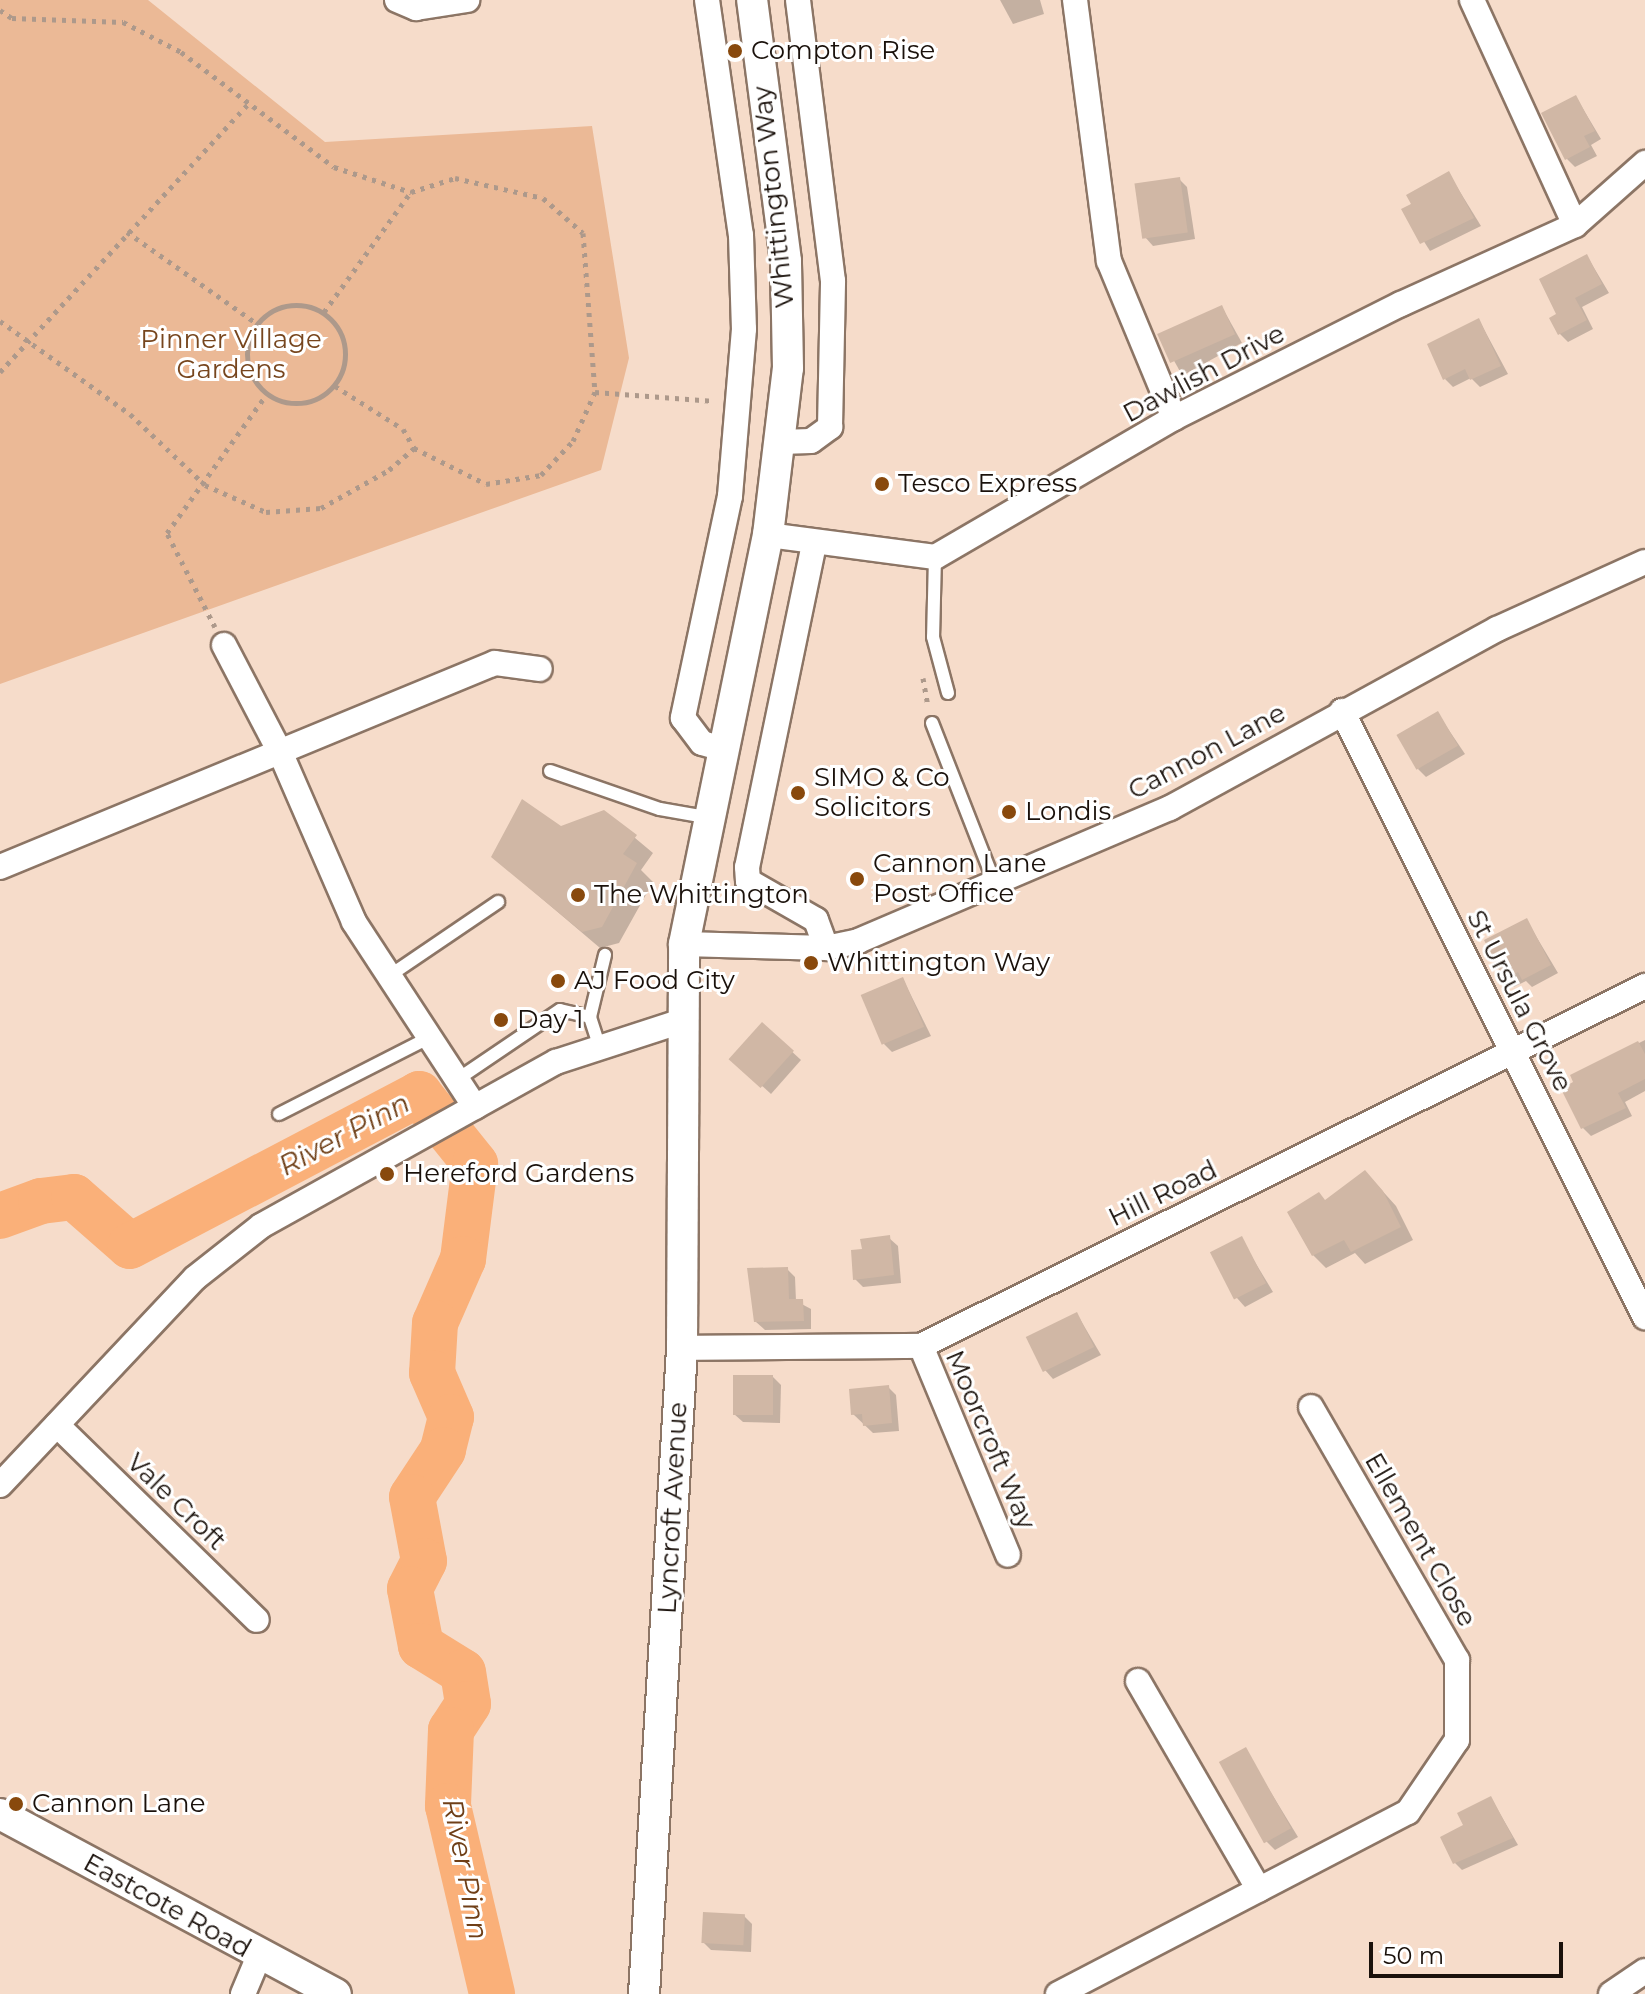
<!DOCTYPE html>
<style>
body{margin:0}
#map{position:relative;width:1645px;height:1994px;overflow:hidden;background:#f6dcca;font-family:Montserrat,sans-serif}
div>[style]{position:absolute}
[style*='--x']{left:calc(var(--x)*1px);top:calc(var(--y)*1px);width:calc(var(--w)*1px);rotate:calc(var(--a)*1deg)}
.green>*{inset:0;background:#ebb996}
.shadow>*{inset:0;background:#0003;transform-origin:0 0}
.river>*{height:46px;margin:-23px;padding:0 23px;transform-origin:23px;border-radius:23px;background:#fab079}
.building>*{inset:0;background:#d0b7a5;transform-origin:0 0}
.path>*{height:5px;margin-top:-2.5px;transform-origin:0;background:repeating-linear-gradient(90deg,#ad998b 0 4px,transparent 0 10px)}
.path>.ring{margin:-2.5px;padding:0;box-sizing:content-box;background:none;border:5px solid #ad998b;border-radius:50%}
.roads{filter:drop-shadow(2px 0 #8c7565) drop-shadow(-2px 0 #8c7565) drop-shadow(0 2px #8c7565) drop-shadow(0 -2px #8c7565)}
.service>*{height:12px;margin:-6px;padding:0 6px;transform-origin:6px;border-radius:6px;background:#fff}
.minor>*{height:24px;margin:-12px;padding:0 12px;transform-origin:12px;border-radius:12px;background:#fff}
.tertiary>*{height:30px;margin:-15px;padding:0 15px;transform-origin:15px;border-radius:15px;background:#fff}
.dots>*{width:22px;height:22px;translate:-50% -50%;box-sizing:border-box;border:4px solid #fff;border-radius:50%}
span{translate:-50% -50%;white-space:nowrap;text-align:center;line-height:1.15;-webkit-text-stroke:6px #fff;paint-order:stroke}
.poi-label{font-size:26px;color:#1a110b}
.left{translate:0 -50%;text-align:left}
.street-label{font-size:26px;color:#1a110b}
.park-label{font-size:26px;color:#77461e}
.water-label{font-size:28px;color:#6f3f17;font-style:italic}
.scale{position:absolute;left:1369px;top:1942px;width:194px;height:36px;box-sizing:border-box;border:4px solid #1a110b;border-top:0;padding-left:10px;font-size:24px;line-height:28px;white-space:nowrap;color:#1a110b;-webkit-text-stroke:6px #fff;paint-order:stroke}
</style>
<div id="map">
<div class="green">
<div style="clip-path:polygon(0 0,148px 0,325px 142px,592px 126px,629px 358px,601px 470px,0 684px)"></div>
</div>
<div class="shadow">
<div style="clip-path:polygon(1000px 0,1040px 0,1044px 14px,1013px 24px)"></div>
<div style="clip-path:polygon(1576px 97px,1601px 139px,1591px 145px,1597px 156px,1575px 167px,1567px 159px)"></div>
<div style="clip-path:polygon(1449px 174px,1481px 226px,1430px 251px,1404px 210px)"></div>
<div style="clip-path:polygon(1179px 179px,1187px 187px,1195px 239px,1153px 246px,1145px 237px)"></div>
<div style="clip-path:polygon(1587px 256px,1609px 293px,1582px 307px,1593px 329px,1568px 342px,1560px 334px,1559px 314px)"></div>
<div style="left:1222px;top:307px;width:41px;height:68px;rotate:61deg"></div>
<div style="clip-path:polygon(1479px 320px,1508px 374px,1480px 387px,1471px 378px,1453px 387px,1445px 379px)"></div>
<div style="clip-path:polygon(1438px 714px,1465px 754px,1426px 777px,1418px 769px)"></div>
<div style="clip-path:polygon(604px 812px,653px 853px,641px 870px,653px 882px,619px 943px,600px 948px,493px 857px)"></div>
<div style="clip-path:polygon(1527px 921px,1558px 973px,1532px 987px,1526px 981px,1514px 987px,1506px 979px)"></div>
<div style="clip-path:polygon(903px 979px,931px 1036px,892px 1052px,884px 1044px)"></div>
<div style="clip-path:polygon(762px 1024px,801px 1060px,771px 1094px,740px 1066px)"></div>
<div style="clip-path:polygon(1645px 1040px,1645px 1091px,1625px 1102px,1632px 1116px,1591px 1136px,1583px 1128px,1573px 1076px)"></div>
<div style="clip-path:polygon(1378px 1186px,1396px 1206px,1413px 1240px,1365px 1264px,1355px 1253px,1326px 1268px,1313px 1255px,1326px 1202px)"></div>
<div style="clip-path:polygon(889px 1238px,898px 1246px,901px 1283px,863px 1287px,855px 1279px,864px 1251px)"></div>
<div style="clip-path:polygon(1241px 1239px,1273px 1292px,1245px 1307px,1237px 1298px)"></div>
<div style="clip-path:polygon(787px 1269px,795px 1277px,796px 1301px,811px 1309px,811px 1329px,765px 1330px,756px 1322px)"></div>
<div style="clip-path:polygon(1077px 1314px,1101px 1355px,1053px 1379px,1045px 1370px)"></div>
<div style="clip-path:polygon(773px 1377px,781px 1385px,780px 1423px,743px 1422px,734px 1414px)"></div>
<div style="clip-path:polygon(888px 1387px,896px 1395px,899px 1431px,873px 1433px,853px 1414px)"></div>
<div style="clip-path:polygon(1245px 1750px,1298px 1837px,1275px 1850px,1267px 1842px)"></div>
<div style="clip-path:polygon(1491px 1798px,1518px 1845px,1462px 1870px,1455px 1863px,1466px 1826px)"></div>
<div style="clip-path:polygon(744px 1916px,752px 1924px,751px 1952px,711px 1950px,703px 1942px)"></div>
</div>
<div class="river">
<div style="--x:0;--y:1216;--w:44;--a:-20.1"></div>
<div style="--x:41;--y:1201;--w:33;--a:-7"></div>
<div style="--x:74;--y:1197;--w:74;--a:41.2"></div>
<div style="--x:130;--y:1246;--w:327;--a:-27.7"></div>
<div style="--x:419;--y:1094;--w:90;--a:51.3"></div>
<div style="--x:475;--y:1164;--w:96;--a:97.2"></div>
<div style="--x:463;--y:1259;--w:70;--a:113.6"></div>
<div style="--x:435;--y:1323;--w:50;--a:93.4"></div>
<div style="--x:432;--y:1373;--w:48;--a:66.6"></div>
<div style="--x:451;--y:1417;--w:34;--a:104"></div>
<div style="--x:443;--y:1450;--w:56;--a:123.4"></div>
<div style="--x:412;--y:1497;--w:65;--a:79.4"></div>
<div style="--x:424;--y:1561;--w:31;--a:117"></div>
<div style="--x:410;--y:1589;--w:58;--a:79.1"></div>
<div style="--x:421;--y:1646;--w:49;--a:31.8"></div>
<div style="--x:463;--y:1672;--w:32;--a:81"></div>
<div style="--x:468;--y:1704;--w:31;--a:123"></div>
<div style="--x:451;--y:1730;--w:76;--a:92.3"></div>
<div style="--x:448;--y:1806;--w:193;--a:76.8"></div>
</div>
<div class="building">
<div style="clip-path:polygon(1576px 95px,1595px 131px,1584px 136px,1590px 147px,1565px 160px,1541px 113px)"></div>
<div style="clip-path:polygon(1449px 171px,1474px 218px,1420px 244px,1401px 209px,1411px 204px,1406px 195px)"></div>
<div style="left:1180px;top:177px;width:56px;height:46px;rotate:82deg"></div>
<div style="clip-path:polygon(1587px 254px,1602px 284px,1575px 298px,1587px 320px,1558px 335px,1549px 318px,1556px 314px,1539px 279px)"></div>
<div style="left:1222px;top:305px;width:32px;height:71px;rotate:66deg"></div>
<div style="clip-path:polygon(1479px 318px,1501px 366px,1470px 380px,1465px 369px,1443px 380px,1427px 344px)"></div>
<div style="left:1438px;top:711px;width:40px;height:48px;rotate:60deg"></div>
<div style="clip-path:polygon(522px 799px,561px 826px,604px 810px,637px 835px,623px 854px,637px 863px,602px 927px,582px 932px,491px 857px)"></div>
<div style="clip-path:polygon(1527px 918px,1551px 965px,1522px 980px,1518px 972px,1504px 980px,1484px 940px)"></div>
<div style="left:903px;top:977px;width:54px;height:46px;rotate:67deg"></div>
<div style="left:762px;top:1022px;width:43px;height:50px;rotate:42deg"></div>
<div style="clip-path:polygon(1638px 1041px,1645px 1054px,1645px 1079px,1618px 1093px,1626px 1108px,1581px 1129px,1561px 1089px,1573px 1082px,1570px 1075px)"></div>
<div style="clip-path:polygon(1365px 1170px,1383px 1191px,1401px 1227px,1351px 1252px,1344px 1240px,1312px 1256px,1287px 1212px,1319px 1192px,1325px 1200px)"></div>
<div style="clip-path:polygon(890px 1235px,894px 1275px,853px 1280px,851px 1250px,862px 1249px,860px 1239px)"></div>
<div style="left:1242px;top:1236px;width:53px;height:36px;rotate:63deg"></div>
<div style="clip-path:polygon(788px 1267px,789px 1299px,803px 1299px,804px 1321px,754px 1322px,747px 1268px)"></div>
<div style="left:1077px;top:1312px;width:39px;height:57px;rotate:64deg"></div>
<div style="left:733px;top:1375px;width:40px;height:40px"></div>
<div style="clip-path:polygon(889px 1385px,892px 1423px,863px 1426px,862px 1414px,851px 1415px,849px 1389px)"></div>
<div style="left:1246px;top:1747px;width:93px;height:31px;rotate:61deg"></div>
<div style="clip-path:polygon(1491px 1796px,1513px 1838px,1453px 1864px,1440px 1837px,1463px 1825px,1457px 1813px)"></div>
<div style="left:703px;top:1912px;width:42px;height:31px;rotate:3deg"></div>
</div>
<div class="path">
<div style="--x:0;--y:10;--w:14;--a:34"></div>
<div style="--x:12;--y:18;--w:111;--a:2.1"></div>
<div style="--x:123;--y:22;--w:65;--a:27.3"></div>
<div style="--x:181;--y:52;--w:191;--a:36.9"></div>
<div style="--x:334;--y:167;--w:81;--a:18"></div>
<div style="--x:127;--y:232;--w:158;--a:35.2"></div>
<div class="ring" style="left:247px;top:305px;width:93px;height:93px"></div>
<div style="--x:324;--y:312;--w:148;--a:-54.1"></div>
<div style="--x:411;--y:192;--w:46;--a:-17.7"></div>
<div style="--x:455;--y:178;--w:90;--a:12.8"></div>
<div style="--x:543;--y:198;--w:53;--a:41.2"></div>
<div style="--x:583;--y:233;--w:159;--a:85.7"></div>
<div style="--x:0;--y:321;--w:160;--a:35.6"></div>
<div style="--x:130;--y:414;--w:103;--a:43.4"></div>
<div style="--x:205;--y:485;--w:67;--a:23.9"></div>
<div style="--x:266;--y:512;--w:55;--a:-4.2"></div>
<div style="--x:321;--y:508;--w:78;--a:-29.2"></div>
<div style="--x:389;--y:470;--w:33;--a:-41"></div>
<div style="--x:0;--y:372;--w:364;--a:-47.2"></div>
<div style="--x:335;--y:386;--w:80;--a:32.3"></div>
<div style="--x:403;--y:429;--w:22;--a:60"></div>
<div style="--x:414;--y:448;--w:80;--a:26.6"></div>
<div style="--x:486;--y:484;--w:56;--a:-9.3"></div>
<div style="--x:541;--y:475;--w:47;--a:-46.7"></div>
<div style="--x:573;--y:441;--w:54;--a:-65.8"></div>
<div style="--x:595;--y:392;--w:120;--a:4.3"></div>
<div style="--x:215;--y:627;--w:106;--a:-117.1"></div>
<div style="--x:167;--y:533;--w:170;--a:-54.3"></div>
<div style="--x:923;--y:678;--w:29;--a:80"></div>
</div>
<div class="roads">
<div class="service">
<div style="--x:935;--y:557;--w:80;--a:91.4"></div>
<div style="--x:933;--y:637;--w:58;--a:75"></div>
<div style="--x:932;--y:723;--w:173;--a:68.6"></div>
<div style="--x:550;--y:771;--w:116;--a:19.1"></div>
<div style="--x:660;--y:809;--w:52;--a:10"></div>
<div style="--x:389;--y:976;--w:132;--a:-34.2"></div>
<div style="--x:599;--y:1045;--w:29;--a:-108"></div>
<div style="--x:590;--y:1017;--w:64;--a:-76.4"></div>
<div style="--x:458;--y:1079;--w:123;--a:-34.1"></div>
<div style="--x:560;--y:1010;--w:31;--a:13"></div>
<div style="--x:279;--y:1114;--w:169;--a:-27"></div>
</div>
<div class="minor">
<div style="--x:397;--y:0;--w:21;--a:23"></div>
<div style="--x:416;--y:8;--w:52;--a:-8.9"></div>
<div style="--x:707;--y:0;--w:237;--a:81.8"></div>
<div style="--x:741;--y:235;--w:94;--a:88.2"></div>
<div style="--x:744;--y:329;--w:168;--a:94.8"></div>
<div style="--x:730;--y:496;--w:227;--a:102"></div>
<div style="--x:683;--y:718;--w:31;--a:53"></div>
<div style="--x:702;--y:743;--w:22;--a:16"></div>
<div style="--x:1075;--y:0;--w:263;--a:82.6"></div>
<div style="--x:1109;--y:261;--w:170;--a:67.5"></div>
<div style="--x:1472;--y:0;--w:247;--a:65.4"></div>
<div style="--x:780;--y:442;--w:31;--a:-2"></div>
<div style="--x:811;--y:441;--w:24;--a:-36"></div>
<div style="--x:830;--y:427;--w:146;--a:-88.8"></div>
<div style="--x:833;--y:281;--w:283;--a:-97.1"></div>
<div style="--x:768;--y:535;--w:168;--a:7.5"></div>
<div style="--x:935;--y:557;--w:276;--a:-30.2"></div>
<div style="--x:1174;--y:418;--w:254;--a:-26.7"></div>
<div style="--x:1401;--y:304;--w:191;--a:-24.4"></div>
<div style="--x:1575;--y:225;--w:94;--a:-41.5"></div>
<div style="--x:814;--y:544;--w:330;--a:101.7"></div>
<div style="--x:747;--y:867;--w:14;--a:86"></div>
<div style="--x:748;--y:881;--w:78;--a:29.8"></div>
<div style="--x:816;--y:920;--w:30;--a:70"></div>
<div style="--x:224;--y:645;--w:123;--a:62.4"></div>
<div style="--x:281;--y:754;--w:183;--a:66.5"></div>
<div style="--x:354;--y:922;--w:221;--a:56.8"></div>
<div style="--x:1342;--y:711;--w:678;--a:63.43"></div>
<div style="--x:0;--y:867;--w:535;--a:-22.4"></div>
<div style="--x:495;--y:663;--w:45;--a:7.6"></div>
<div style="--x:684;--y:944;--w:142;--a:1.6"></div>
<div style="--x:826;--y:948;--w:33;--a:-12"></div>
<div style="--x:858;--y:941;--w:339;--a:-23.1"></div>
<div style="--x:1170;--y:808;--w:373;--a:-28.7"></div>
<div style="--x:1497;--y:629;--w:162;--a:-24.4"></div>
<div style="--x:921;--y:1346;--w:226;--a:67.4"></div>
<div style="--x:682;--y:1348;--w:239;--a:-0.5"></div>
<div style="--x:921;--y:1346;--w:809;--a:-26.44"></div>
<div style="--x:57;--y:1425;--w:279;--a:44.3"></div>
<div style="--x:0;--y:1485;--w:284;--a:-46.7"></div>
<div style="--x:195;--y:1278;--w:84;--a:-38.2"></div>
<div style="--x:261;--y:1226;--w:338;--a:-29.1"></div>
<div style="--x:556;--y:1062;--w:133;--a:-18"></div>
<div style="--x:1138;--y:1681;--w:241;--a:59.9"></div>
<div style="--x:243;--y:1994;--w:41;--a:-67.2"></div>
<div style="--x:1058;--y:1994;--w:394;--a:-27.5"></div>
<div style="--x:1408;--y:1812;--w:87;--a:-55.8"></div>
<div style="--x:1457;--y:1740;--w:80;--a:-90"></div>
<div style="--x:1457;--y:1660;--w:292;--a:-120"></div>
<div style="--x:1611;--y:1994;--w:41;--a:-34.1"></div>
</div>
<div class="tertiary">
<div style="--x:0;--y:1814;--w:381;--a:28.2"></div>
<div style="--x:644;--y:1994;--w:647;--a:-86.63"></div>
<div style="--x:682;--y:1348;--w:404;--a:-89.7"></div>
<div style="--x:684;--y:944;--w:418;--a:-78.4"></div>
<div style="--x:768;--y:535;--w:168;--a:-83.2"></div>
<div style="--x:788;--y:368;--w:107;--a:-91.1"></div>
<div style="--x:786;--y:261;--w:263;--a:-97.4"></div>
</div>
</div>
<div class="dots">
<div style="left:735px;top:51px;background:#88490d"></div>
<div style="left:882px;top:484px;background:#88490d"></div>
<div style="left:798px;top:793px;background:#88490d"></div>
<div style="left:1009px;top:812px;background:#88490d"></div>
<div style="left:857px;top:879px;background:#88490d"></div>
<div style="left:578px;top:895px;background:#88490d"></div>
<div style="left:811px;top:963px;background:#88490d"></div>
<div style="left:558px;top:981px;background:#88490d"></div>
<div style="left:501px;top:1020px;background:#88490d"></div>
<div style="left:387px;top:1174px;background:#88490d"></div>
<div style="left:16px;top:1804px;background:#88490d"></div>
</div>
<div class="poi-label">
<span class="left" style="left:751px;top:51px">Compton Rise</span>
<span class="left" style="left:898px;top:484px">Tesco Express</span>
<span class="left" style="left:814px;top:793px">SIMO &amp; Co<br>Solicitors</span>
<span class="left" style="left:1025px;top:812px">Londis</span>
<span class="left" style="left:873px;top:879px">Cannon Lane<br>Post Office</span>
<span class="left" style="left:594px;top:895px">The Whittington</span>
<span class="left" style="left:827px;top:963px">Whittington Way</span>
<span class="left" style="left:574px;top:981px">AJ Food City</span>
<span class="left" style="left:517px;top:1020px">Day 1</span>
<span class="left" style="left:403px;top:1174px">Hereford Gardens</span>
<span class="left" style="left:32px;top:1804px">Cannon Lane</span>
</div>
<div class="street-label">
<span style="left:774px;top:197px;rotate:-96deg">Whittington Way</span>
<span style="left:1204px;top:374px;rotate:-28deg">Dawlish Drive</span>
<span style="left:1207px;top:752px;rotate:-28deg">Cannon Lane</span>
<span style="left:1519px;top:1001px;rotate:63deg">St Ursula Grove</span>
<span style="left:1163px;top:1194px;rotate:-26deg">Hill Road</span>
<span style="left:990px;top:1440px;rotate:67deg">Moorcroft Way</span>
<span style="left:176px;top:1502px;rotate:44deg">Vale Croft</span>
<span style="left:673px;top:1508px;rotate:-87deg">Lyncroft Avenue</span>
<span style="left:1420px;top:1540px;rotate:60deg">Ellement Close</span>
<span style="left:167px;top:1906px;rotate:29deg">Eastcote Road</span>
</div>
<div class="park-label">
<span style="left:231px;top:355px">Pinner Village<br>Gardens</span>
</div>
<div class="water-label">
<span style="left:344px;top:1134px;rotate:-28deg">River Pinn</span>
<span style="left:466px;top:1869px;rotate:79deg">River Pinn</span>
</div>
<div class="scale">50 m</div>
</div>
